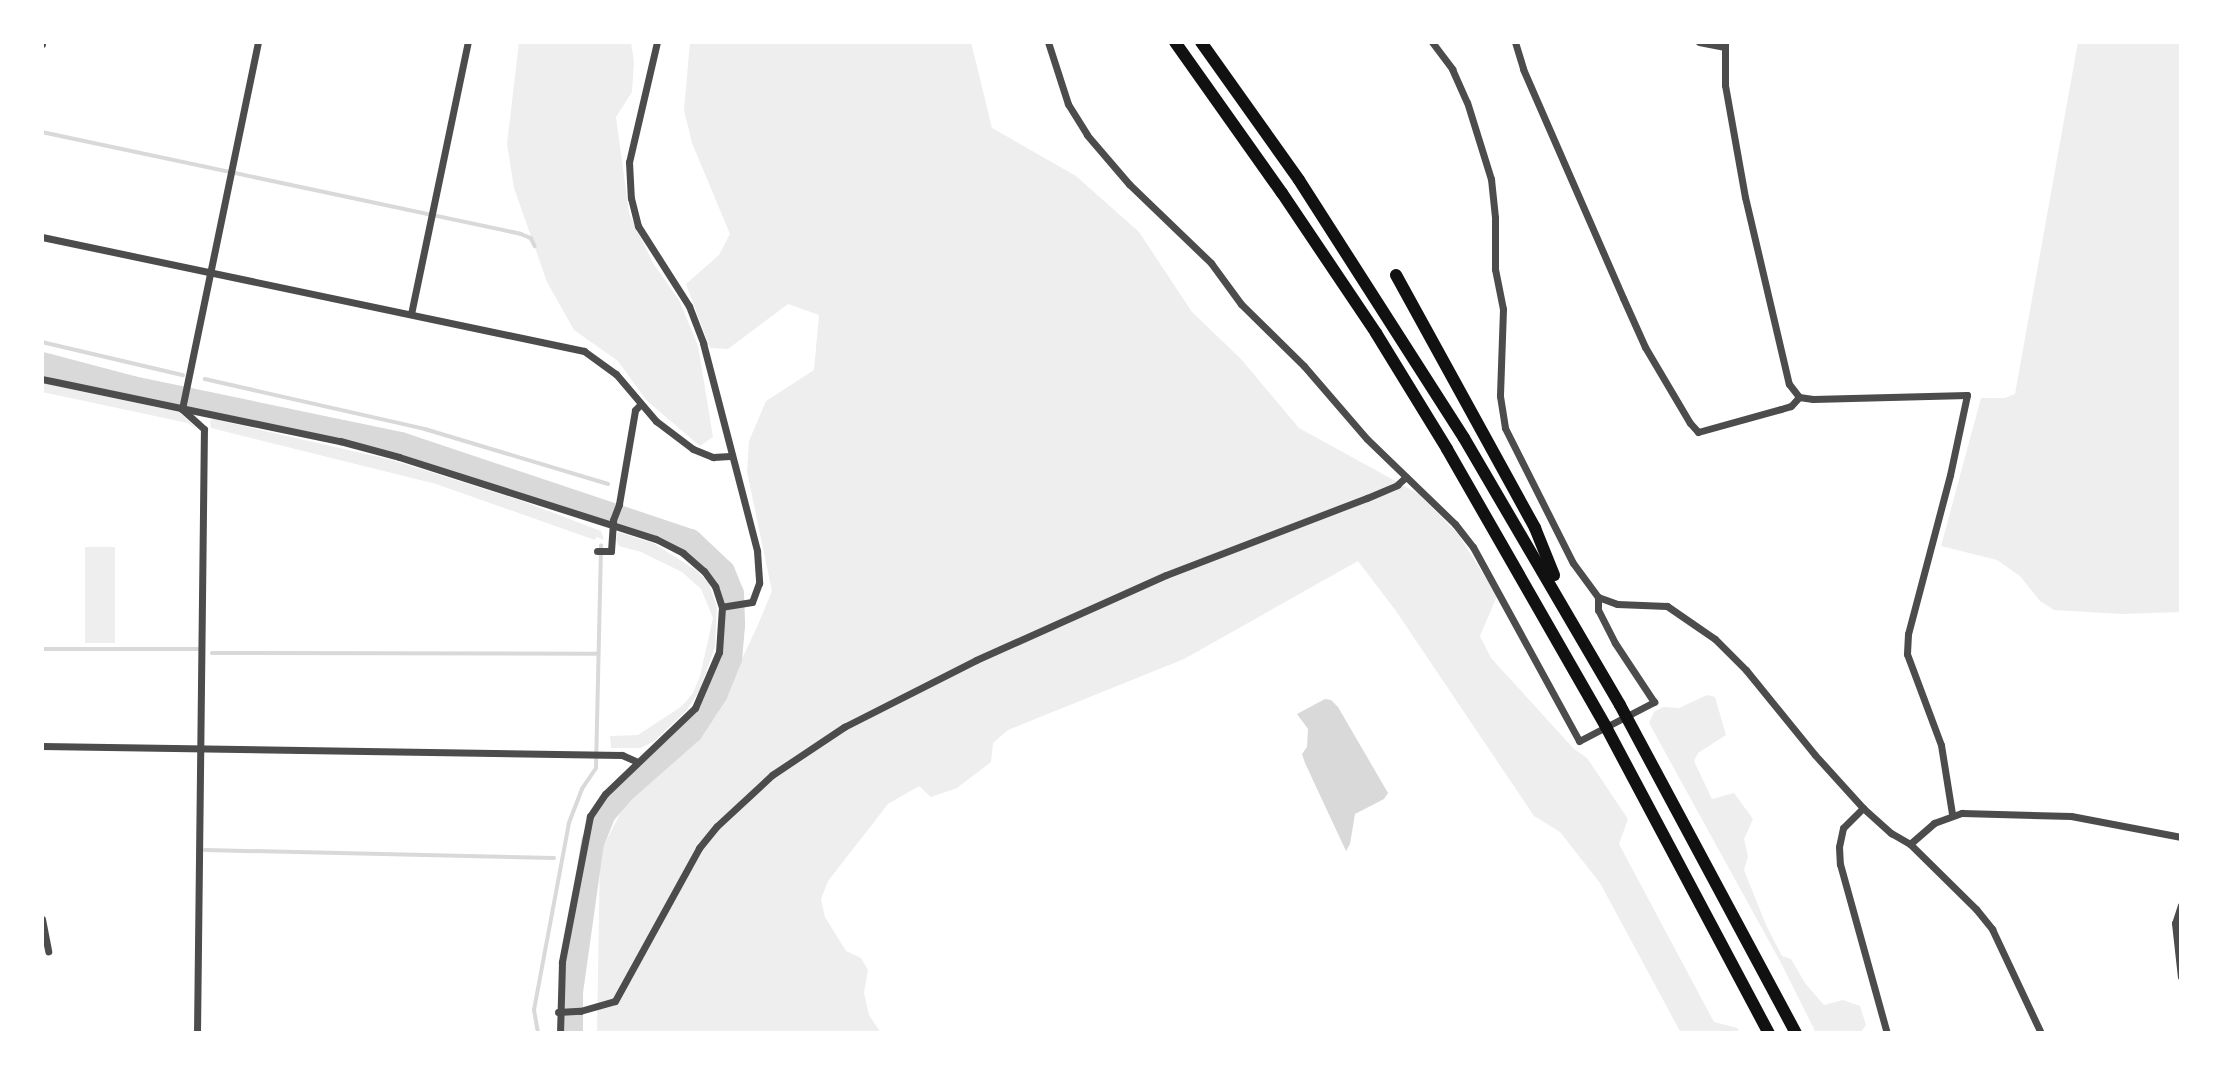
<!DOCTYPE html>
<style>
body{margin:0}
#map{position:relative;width:2223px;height:1075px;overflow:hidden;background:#fff;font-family:"Varela Round",sans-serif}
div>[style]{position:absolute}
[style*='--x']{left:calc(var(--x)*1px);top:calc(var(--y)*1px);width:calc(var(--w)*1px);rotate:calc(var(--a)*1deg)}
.green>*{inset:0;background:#eee;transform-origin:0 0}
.water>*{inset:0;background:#d9d9d9}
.stream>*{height:3.5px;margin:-1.75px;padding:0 1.75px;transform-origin:1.75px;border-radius:1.75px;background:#d9d9d9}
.river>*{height:23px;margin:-11.5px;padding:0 11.5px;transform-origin:11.5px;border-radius:11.5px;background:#d9d9d9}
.minor>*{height:7px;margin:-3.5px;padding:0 3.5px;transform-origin:3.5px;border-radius:3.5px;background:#4c4c4c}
.motorway>*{height:12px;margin:-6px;padding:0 6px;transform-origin:6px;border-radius:6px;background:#111}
span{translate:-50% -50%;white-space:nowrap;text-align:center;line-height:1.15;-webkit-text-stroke:5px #fff;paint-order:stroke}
.frame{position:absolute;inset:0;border:44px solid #fff;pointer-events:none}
</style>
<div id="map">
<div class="green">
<div style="clip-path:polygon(519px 42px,631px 42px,634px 62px,632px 92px,616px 117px,629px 213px,653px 263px,679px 300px,698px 346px,713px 437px,700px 446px,646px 400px,618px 361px,574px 330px,547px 282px,514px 188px,507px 144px)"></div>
<div style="clip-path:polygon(690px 42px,971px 42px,992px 128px,1076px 176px,1139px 232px,1192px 312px,1241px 359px,1299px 428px,1419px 494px,1458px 534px,1497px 596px,1480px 636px,1491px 658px,1574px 749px,1587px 758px,1628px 819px,1619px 844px,1714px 1022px,1737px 1028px,1740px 1033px,1681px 1033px,1600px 883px,1560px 832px,1534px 816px,1396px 611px,1358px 561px,1184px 659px,1008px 730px,993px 743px,991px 762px,957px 788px,931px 797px,919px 786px,888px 804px,828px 881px,821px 899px,825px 917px,846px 951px,861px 958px,868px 970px,864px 993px,869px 1015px,881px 1033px,597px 1033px,600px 853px,623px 808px,714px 718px,757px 627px,772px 591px,747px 472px,749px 441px,766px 401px,814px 370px,819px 315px,788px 304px,728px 349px,710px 348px,686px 284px,719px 255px,730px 234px,692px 143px,684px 110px)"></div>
<div style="clip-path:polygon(2078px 42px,2181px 42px,2181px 612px,2123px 614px,2054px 610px,2040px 601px,2020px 576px,1997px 560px,1941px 546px,1981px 398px,2005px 398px,2015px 394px)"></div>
<div style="clip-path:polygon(42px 383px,179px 412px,199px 431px,188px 423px,42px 392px)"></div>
<div style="clip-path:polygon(213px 419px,392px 460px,522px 501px,601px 531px,604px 540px,596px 537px,595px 540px,436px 484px,211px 428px,210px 421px)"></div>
<div style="clip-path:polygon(618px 532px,653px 543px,696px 570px,708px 582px,717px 607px,715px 646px,700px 690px,686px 711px,653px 742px,640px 748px,611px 748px,610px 736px,638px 735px,682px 706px,693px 693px,700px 676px,713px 618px,701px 589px,682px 572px,641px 552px,619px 546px,616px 540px)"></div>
<div style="left:85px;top:547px;width:30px;height:96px"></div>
<div style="clip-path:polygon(1707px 695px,1715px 697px,1726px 735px,1698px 753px,1694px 761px,1712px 799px,1734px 793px,1753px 819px,1744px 839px,1748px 856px,1744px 870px,1766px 925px,1782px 956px,1791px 959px,1805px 983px,1824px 1005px,1843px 1000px,1860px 1006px,1866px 1025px,1860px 1033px,1816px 1033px,1781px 963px,1649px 723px,1654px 712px,1663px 707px,1679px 708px)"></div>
</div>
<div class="water">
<div style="clip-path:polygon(1325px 699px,1331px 700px,1338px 707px,1388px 793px,1384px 799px,1355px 814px,1350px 844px,1346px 851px,1305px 763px,1302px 754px,1307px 747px,1308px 729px,1297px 714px)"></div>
</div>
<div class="stream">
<div style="--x:42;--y:132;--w:490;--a:12"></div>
<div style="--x:521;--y:234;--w:11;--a:22"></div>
<div style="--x:531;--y:238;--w:9;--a:63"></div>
<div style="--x:42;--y:342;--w:145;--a:13.2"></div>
<div style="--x:205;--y:379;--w:226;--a:12.8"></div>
<div style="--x:425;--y:429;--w:191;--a:16.7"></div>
<div style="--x:42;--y:649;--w:156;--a:0"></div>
<div style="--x:212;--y:653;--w:385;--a:0.1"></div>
<div style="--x:205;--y:850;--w:349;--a:1.3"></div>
<div style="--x:538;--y:1033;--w:23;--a:-100"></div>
<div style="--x:534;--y:1010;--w:190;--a:-79.4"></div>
<div style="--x:569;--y:823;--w:36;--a:-69"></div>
<div style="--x:582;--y:789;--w:25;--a:-56"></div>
<div style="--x:596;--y:768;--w:222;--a:-88.7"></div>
</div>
<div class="river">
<div style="--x:42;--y:363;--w:93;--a:14.9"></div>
<div style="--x:132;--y:387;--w:274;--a:11.8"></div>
<div style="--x:400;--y:443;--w:306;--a:18.5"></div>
<div style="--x:690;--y:540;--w:45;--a:43.2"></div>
<div style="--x:723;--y:571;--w:24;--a:68"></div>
<div style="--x:732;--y:593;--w:32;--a:88"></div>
<div style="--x:733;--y:625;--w:33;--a:95"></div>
<div style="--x:730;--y:658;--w:38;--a:112"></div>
<div style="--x:716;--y:693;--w:45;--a:123.3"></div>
<div style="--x:691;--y:731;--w:89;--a:138.6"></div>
<div style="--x:624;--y:790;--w:30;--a:131"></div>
<div style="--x:604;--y:813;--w:31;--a:112"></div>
<div style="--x:592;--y:842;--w:151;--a:98"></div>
<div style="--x:571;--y:992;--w:41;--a:90"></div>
</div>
<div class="minor">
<div style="--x:657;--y:42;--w:123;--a:103.1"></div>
<div style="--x:629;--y:162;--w:36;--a:87"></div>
<div style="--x:631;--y:198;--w:29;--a:76"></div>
<div style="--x:638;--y:226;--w:95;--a:57.5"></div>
<div style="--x:689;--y:306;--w:40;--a:69"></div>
<div style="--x:703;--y:343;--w:215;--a:75.4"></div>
<div style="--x:757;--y:551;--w:32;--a:86"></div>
<div style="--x:759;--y:583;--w:20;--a:110"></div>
<div style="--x:752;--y:602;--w:30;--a:171"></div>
<div style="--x:1048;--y:42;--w:65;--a:72.1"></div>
<div style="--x:1068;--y:104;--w:36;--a:58"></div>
<div style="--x:1087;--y:135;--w:65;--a:49.4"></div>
<div style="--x:1129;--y:184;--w:114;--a:43.9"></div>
<div style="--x:1211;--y:263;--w:51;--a:53.8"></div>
<div style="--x:1241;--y:304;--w:88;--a:44.5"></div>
<div style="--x:1304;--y:366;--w:96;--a:49.2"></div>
<div style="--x:1367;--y:439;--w:122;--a:44"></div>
<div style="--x:1455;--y:524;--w:29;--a:52"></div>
<div style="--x:1473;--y:547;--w:221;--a:61.3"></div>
<div style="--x:1579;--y:741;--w:85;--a:-27.5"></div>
<div style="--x:1654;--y:702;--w:71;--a:-123.5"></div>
<div style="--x:1615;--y:643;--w:37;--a:-117"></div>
<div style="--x:1598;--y:610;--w:13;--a:-90"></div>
<div style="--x:1432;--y:42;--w:34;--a:53"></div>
<div style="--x:1452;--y:69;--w:36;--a:66"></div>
<div style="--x:1467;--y:102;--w:81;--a:72.7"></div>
<div style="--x:1491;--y:179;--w:39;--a:84"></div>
<div style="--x:1495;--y:218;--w:51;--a:90"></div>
<div style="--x:1495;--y:269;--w:41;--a:78.7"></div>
<div style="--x:1503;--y:309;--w:87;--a:92"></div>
<div style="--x:1500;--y:396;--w:32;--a:81"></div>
<div style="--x:1505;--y:428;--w:151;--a:63.3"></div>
<div style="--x:1573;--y:563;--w:42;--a:53.7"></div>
<div style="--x:1598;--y:597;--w:20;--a:20"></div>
<div style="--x:1617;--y:604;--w:50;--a:2.3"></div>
<div style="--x:1667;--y:606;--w:58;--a:34.5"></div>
<div style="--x:1715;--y:639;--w:44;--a:45"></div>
<div style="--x:1746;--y:670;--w:109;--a:50.9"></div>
<div style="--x:1815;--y:755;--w:72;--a:47.8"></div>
<div style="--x:1863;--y:808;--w:38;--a:42"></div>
<div style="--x:1891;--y:833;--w:22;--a:30"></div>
<div style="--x:1910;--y:844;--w:32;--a:-41"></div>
<div style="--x:1934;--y:823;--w:30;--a:-20"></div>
<div style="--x:1962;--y:813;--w:109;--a:1.6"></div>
<div style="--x:2071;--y:816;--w:112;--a:10.8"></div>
<div style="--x:1515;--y:42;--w:28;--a:73"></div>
<div style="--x:1523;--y:69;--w:250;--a:66.4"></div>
<div style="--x:1623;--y:298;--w:54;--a:65.8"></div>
<div style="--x:1645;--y:347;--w:88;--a:59.4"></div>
<div style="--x:1690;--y:423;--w:12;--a:48"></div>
<div style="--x:1698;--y:432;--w:86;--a:-15.5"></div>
<div style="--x:1781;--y:409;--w:10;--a:-17"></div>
<div style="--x:1791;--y:406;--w:12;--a:-48"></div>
<div style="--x:1699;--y:42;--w:25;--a:11"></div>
<div style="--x:1725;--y:42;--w:43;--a:90"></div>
<div style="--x:1725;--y:85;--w:114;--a:79.9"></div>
<div style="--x:1745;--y:197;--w:192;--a:76.8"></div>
<div style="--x:1789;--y:384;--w:16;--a:52"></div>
<div style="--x:1799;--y:397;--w:14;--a:8"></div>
<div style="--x:1813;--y:399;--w:154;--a:-1.5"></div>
<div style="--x:1967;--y:395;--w:82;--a:102"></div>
<div style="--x:1950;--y:475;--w:164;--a:104.8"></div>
<div style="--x:1908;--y:634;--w:20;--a:93"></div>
<div style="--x:1907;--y:654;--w:97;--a:69.5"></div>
<div style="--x:1941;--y:745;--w:70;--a:80.9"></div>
<div style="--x:42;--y:44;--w:2;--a:-90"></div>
<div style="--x:42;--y:237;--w:554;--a:11.88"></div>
<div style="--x:584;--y:351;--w:39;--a:36"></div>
<div style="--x:616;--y:374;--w:62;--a:49.6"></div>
<div style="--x:656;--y:421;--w:46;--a:37.1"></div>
<div style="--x:693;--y:449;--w:22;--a:22"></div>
<div style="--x:713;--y:457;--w:17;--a:-3"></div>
<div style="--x:411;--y:314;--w:278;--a:-78.2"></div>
<div style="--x:42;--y:379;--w:304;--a:11.8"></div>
<div style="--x:340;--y:441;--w:61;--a:15.2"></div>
<div style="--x:399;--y:457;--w:270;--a:17.7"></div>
<div style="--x:656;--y:539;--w:30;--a:27"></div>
<div style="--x:683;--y:553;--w:28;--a:41"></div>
<div style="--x:704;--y:571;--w:19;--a:54"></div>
<div style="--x:715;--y:586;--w:22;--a:72"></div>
<div style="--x:722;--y:607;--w:45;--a:93.8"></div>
<div style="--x:719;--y:652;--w:61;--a:113.2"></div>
<div style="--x:695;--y:708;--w:124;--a:136.3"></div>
<div style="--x:605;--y:794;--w:27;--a:124"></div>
<div style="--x:590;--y:816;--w:149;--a:100.9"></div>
<div style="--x:562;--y:962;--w:71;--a:91.6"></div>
<div style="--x:597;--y:551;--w:14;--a:0"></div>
<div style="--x:611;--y:551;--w:31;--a:-86"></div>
<div style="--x:613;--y:520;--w:17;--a:-69"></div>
<div style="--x:619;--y:504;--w:95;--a:-80.3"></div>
<div style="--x:635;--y:410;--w:8;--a:-45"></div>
<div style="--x:42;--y:746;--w:580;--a:0.89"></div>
<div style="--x:622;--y:755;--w:17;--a:24"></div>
<div style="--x:1863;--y:808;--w:28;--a:135"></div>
<div style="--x:1843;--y:828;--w:19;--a:102"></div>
<div style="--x:1839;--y:847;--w:17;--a:87"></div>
<div style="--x:1840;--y:864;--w:175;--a:74.5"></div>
<div style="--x:1910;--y:844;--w:93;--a:44.6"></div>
<div style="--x:1976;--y:909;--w:26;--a:51"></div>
<div style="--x:1992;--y:929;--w:115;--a:64.8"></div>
<div style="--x:2181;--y:905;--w:19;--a:108"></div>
<div style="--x:2175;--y:923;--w:54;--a:83.7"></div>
<div style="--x:42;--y:919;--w:33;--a:79"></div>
<div style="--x:558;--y:1012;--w:22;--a:-3"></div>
<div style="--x:580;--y:1011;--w:36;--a:-16"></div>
<div style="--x:615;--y:1001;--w:175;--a:-61.2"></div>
<div style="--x:699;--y:848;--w:28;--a:-51"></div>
<div style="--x:717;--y:826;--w:75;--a:-42.8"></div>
<div style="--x:772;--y:775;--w:87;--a:-33.7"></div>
<div style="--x:844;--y:727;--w:148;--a:-26.9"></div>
<div style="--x:976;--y:660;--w:208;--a:-24.1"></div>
<div style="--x:1166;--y:575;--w:215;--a:-21"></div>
<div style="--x:1367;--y:498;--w:33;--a:-23"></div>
<div style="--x:1397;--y:485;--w:12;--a:-42"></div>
<div style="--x:197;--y:1033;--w:604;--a:-89.34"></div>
<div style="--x:204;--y:429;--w:30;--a:-138"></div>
<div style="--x:182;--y:409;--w:375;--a:-78.3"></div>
</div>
<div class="motorway">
<div style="--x:1175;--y:42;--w:185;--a:54.7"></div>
<div style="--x:1282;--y:193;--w:169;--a:56.1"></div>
<div style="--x:1376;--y:333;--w:136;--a:58.5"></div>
<div style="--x:1447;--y:449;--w:320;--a:60.2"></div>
<div style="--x:1606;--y:727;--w:347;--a:62"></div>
<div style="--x:1201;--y:42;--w:169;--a:54.6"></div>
<div style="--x:1299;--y:180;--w:306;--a:57.4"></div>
<div style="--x:1464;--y:438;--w:309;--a:59.7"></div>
<div style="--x:1620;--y:705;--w:372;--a:61.8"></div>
<div style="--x:1396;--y:275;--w:289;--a:61.2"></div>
<div style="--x:1535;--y:528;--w:51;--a:68"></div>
</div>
<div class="frame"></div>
</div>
